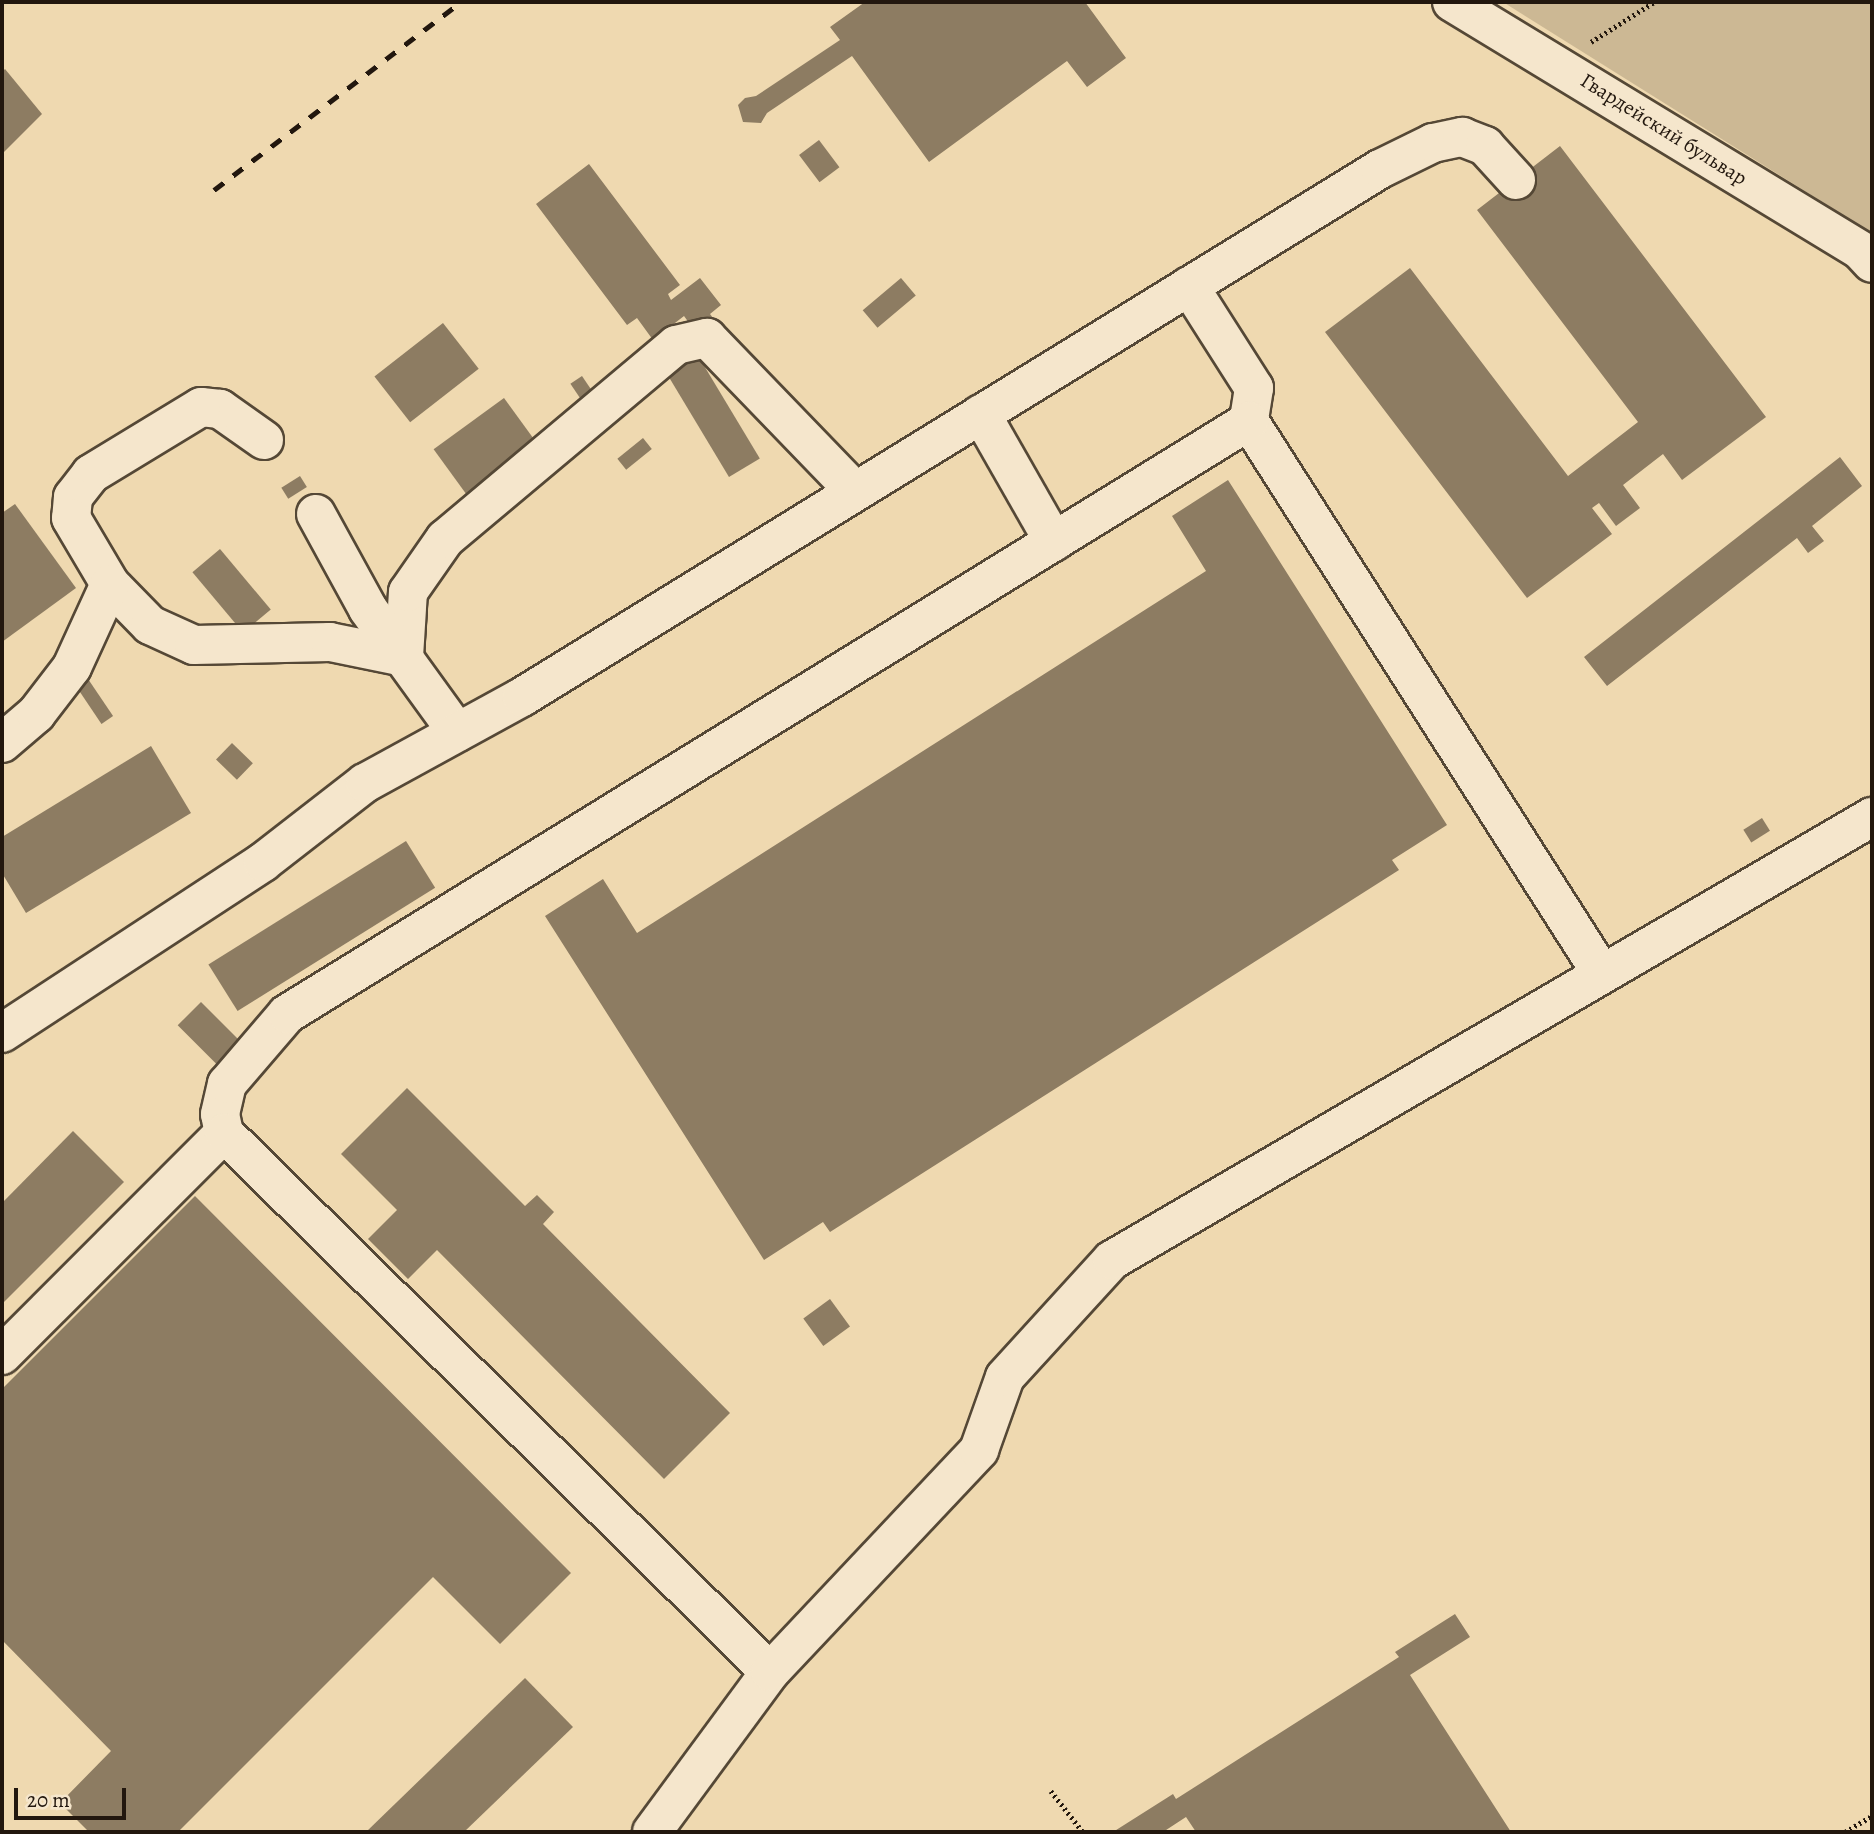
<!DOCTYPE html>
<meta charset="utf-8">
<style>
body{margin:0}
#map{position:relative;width:1874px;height:1834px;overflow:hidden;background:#efd9b0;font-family:Alegreya,serif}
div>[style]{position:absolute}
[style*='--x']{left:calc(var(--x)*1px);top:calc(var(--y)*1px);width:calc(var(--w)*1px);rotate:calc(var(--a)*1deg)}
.green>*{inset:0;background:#ccb894}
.building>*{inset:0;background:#8d7c62;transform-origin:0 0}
.path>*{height:4.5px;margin-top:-2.25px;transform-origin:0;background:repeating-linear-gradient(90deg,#22170e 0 2px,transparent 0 5.5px)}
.roads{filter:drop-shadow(2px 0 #554836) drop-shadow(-2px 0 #554836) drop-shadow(0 2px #554836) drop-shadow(0 -2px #554836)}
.minor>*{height:38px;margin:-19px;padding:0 19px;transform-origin:19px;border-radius:19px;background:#f5e6cc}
.rail>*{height:5px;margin-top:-2.5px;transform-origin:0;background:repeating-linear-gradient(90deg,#22170e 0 12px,transparent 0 24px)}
span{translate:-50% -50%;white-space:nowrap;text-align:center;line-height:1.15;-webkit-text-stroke:7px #f5e6cc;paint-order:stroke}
.street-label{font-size:21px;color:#22170e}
.frame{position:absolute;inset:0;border:4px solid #22170e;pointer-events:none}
.scale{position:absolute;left:14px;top:1788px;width:112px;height:32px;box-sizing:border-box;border:4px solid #22170e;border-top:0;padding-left:9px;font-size:21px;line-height:24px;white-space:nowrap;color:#22170e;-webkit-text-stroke:5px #f5e6cc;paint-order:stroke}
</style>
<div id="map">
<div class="green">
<div style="clip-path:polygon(1503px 2px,1872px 2px,1872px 233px)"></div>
</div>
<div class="building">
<div style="clip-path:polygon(865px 2px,1085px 2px,1126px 58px,1087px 87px,1067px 61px,929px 162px,852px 56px,767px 113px,761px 123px,743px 122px,738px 105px,745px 98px,756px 96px,840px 40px,830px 27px)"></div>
<div style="clip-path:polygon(5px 69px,42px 114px,2px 154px,2px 72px)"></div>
<div style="left:819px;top:140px;width:34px;height:25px;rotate:53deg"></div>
<div style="clip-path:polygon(1560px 146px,1766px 417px,1682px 480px,1663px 454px,1623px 485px,1640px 508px,1616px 526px,1599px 503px,1592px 508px,1612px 534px,1527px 598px,1325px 332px,1410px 268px,1568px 476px,1638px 422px,1477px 210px)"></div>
<div style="clip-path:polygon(589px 164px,680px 285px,668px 294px,671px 300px,700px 278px,721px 305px,710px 314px,713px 318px,692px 327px,684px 316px,653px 340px,637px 318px,627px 325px,536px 204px)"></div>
<div style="left:901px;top:278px;width:23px;height:50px;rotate:50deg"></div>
<div style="left:443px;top:323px;width:58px;height:87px;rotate:52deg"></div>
<div style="left:697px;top:354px;width:122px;height:36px;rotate:59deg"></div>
<div style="left:582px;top:376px;width:22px;height:14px;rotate:56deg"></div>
<div style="left:504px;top:398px;width:56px;height:87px;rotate:54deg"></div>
<div style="left:643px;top:438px;width:14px;height:33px;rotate:51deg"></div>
<div style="clip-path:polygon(1840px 457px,1862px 486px,1812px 526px,1824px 541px,1808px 553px,1797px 538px,1607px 686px,1584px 657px)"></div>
<div style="left:300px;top:476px;width:13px;height:22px;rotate:58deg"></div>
<div style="clip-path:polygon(1228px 480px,1447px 825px,1392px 860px,1399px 870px,830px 1232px,823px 1222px,764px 1260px,545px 916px,603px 879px,637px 933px,1206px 571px,1172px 516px)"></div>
<div style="clip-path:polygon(15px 504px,76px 588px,2px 642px,2px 513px)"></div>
<div style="left:220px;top:549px;width:79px;height:36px;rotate:50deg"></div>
<div style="left:84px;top:673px;width:52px;height:14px;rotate:56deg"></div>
<div style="left:232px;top:743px;width:29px;height:23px;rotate:44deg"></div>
<div style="clip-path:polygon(151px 746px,191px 813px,26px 913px,2px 873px,2px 837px)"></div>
<div style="left:1762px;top:818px;width:15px;height:22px;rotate:58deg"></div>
<div style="left:406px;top:841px;width:55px;height:233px;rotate:58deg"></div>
<div style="left:201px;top:1002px;width:58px;height:33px;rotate:45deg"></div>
<div style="clip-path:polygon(407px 1088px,525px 1206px,537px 1195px,554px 1212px,543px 1224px,730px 1413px,664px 1479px,437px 1250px,408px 1279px,368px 1239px,397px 1210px,341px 1154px)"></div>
<div style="clip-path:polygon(73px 1131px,124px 1182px,2px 1304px,2px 1203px)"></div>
<div style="clip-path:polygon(195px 1196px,571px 1573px,500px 1644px,433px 1577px,178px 1832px,89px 1832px,60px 1803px,111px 1751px,2px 1640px,2px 1389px)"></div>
<div style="left:830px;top:1299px;width:34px;height:33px;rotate:54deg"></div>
<div style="clip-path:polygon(1455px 1614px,1470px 1637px,1410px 1675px,1511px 1832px,1196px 1832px,1186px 1817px,1163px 1832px,1113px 1832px,1173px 1794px,1176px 1799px,1399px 1657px,1395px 1652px)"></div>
<div style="clip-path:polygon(525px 1678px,573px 1727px,464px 1832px,366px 1832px)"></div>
</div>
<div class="path">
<div style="--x:1591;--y:42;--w:75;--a:-32.4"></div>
<div style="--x:1051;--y:1791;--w:52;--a:52"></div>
<div style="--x:1845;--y:1832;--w:31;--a:-31"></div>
</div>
<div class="roads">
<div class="minor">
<div style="--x:1452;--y:2;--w:479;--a:31.3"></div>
<div style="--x:1861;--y:251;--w:16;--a:47"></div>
<div style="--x:1189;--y:286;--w:121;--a:57.5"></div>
<div style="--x:1254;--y:388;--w:33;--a:99"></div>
<div style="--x:1249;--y:421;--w:656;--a:57.45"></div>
<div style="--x:981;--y:414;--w:147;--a:60.3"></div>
<div style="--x:264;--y:440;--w:54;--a:-144.8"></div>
<div style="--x:220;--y:409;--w:19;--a:-174"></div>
<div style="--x:201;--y:407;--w:129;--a:148.7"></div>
<div style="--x:91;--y:474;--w:29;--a:128"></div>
<div style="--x:73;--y:497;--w:21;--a:95"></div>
<div style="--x:71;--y:518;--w:77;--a:59.4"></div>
<div style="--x:110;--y:584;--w:57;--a:45.7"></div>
<div style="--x:150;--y:625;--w:48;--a:24.4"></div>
<div style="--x:194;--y:645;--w:136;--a:-1.3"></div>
<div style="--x:330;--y:642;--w:76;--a:11.5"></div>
<div style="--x:404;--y:657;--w:65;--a:-86.5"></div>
<div style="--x:408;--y:592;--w:65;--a:-55.1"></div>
<div style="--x:445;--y:539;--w:302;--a:-40"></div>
<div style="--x:676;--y:345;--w:32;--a:-13"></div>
<div style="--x:707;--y:338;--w:213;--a:46"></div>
<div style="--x:316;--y:514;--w:108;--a:61.3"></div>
<div style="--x:368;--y:609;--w:152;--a:54.1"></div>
<div style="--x:2;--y:743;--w:45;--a:-40.5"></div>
<div style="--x:36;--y:714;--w:59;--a:-52.5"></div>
<div style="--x:72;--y:667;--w:91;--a:-65.4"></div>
<div style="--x:2;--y:1033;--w:312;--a:-33.2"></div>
<div style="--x:263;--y:862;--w:129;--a:-37.8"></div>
<div style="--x:365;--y:783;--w:179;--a:-28.7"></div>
<div style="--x:522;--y:697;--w:1007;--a:-31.61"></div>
<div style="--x:1380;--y:169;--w:59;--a:-26.1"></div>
<div style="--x:1433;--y:143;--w:30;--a:-12"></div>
<div style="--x:1462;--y:137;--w:25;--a:21"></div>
<div style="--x:1485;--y:146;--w:46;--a:47.6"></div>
<div style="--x:224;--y:1133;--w:19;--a:-102"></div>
<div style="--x:220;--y:1114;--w:31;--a:-77"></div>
<div style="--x:227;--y:1084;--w:92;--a:-49.4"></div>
<div style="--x:287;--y:1014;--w:1130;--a:-31.65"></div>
<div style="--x:2;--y:1355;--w:314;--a:-45"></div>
<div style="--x:224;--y:1133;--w:767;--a:44.63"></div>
<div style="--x:652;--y:1832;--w:199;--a:-53.6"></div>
<div style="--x:770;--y:1672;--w:305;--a:-46.7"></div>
<div style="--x:979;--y:1450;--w:77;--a:-70.4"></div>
<div style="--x:1005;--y:1377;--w:159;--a:-47.6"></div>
<div style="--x:1112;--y:1260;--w:880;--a:-30.24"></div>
</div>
</div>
<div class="rail">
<div style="--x:214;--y:190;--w:310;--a:-37.3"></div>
</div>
<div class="street-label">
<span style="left:1664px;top:129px;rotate:32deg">Гвардейский бульвар</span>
</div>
<div class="frame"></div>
<div class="scale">20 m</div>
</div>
